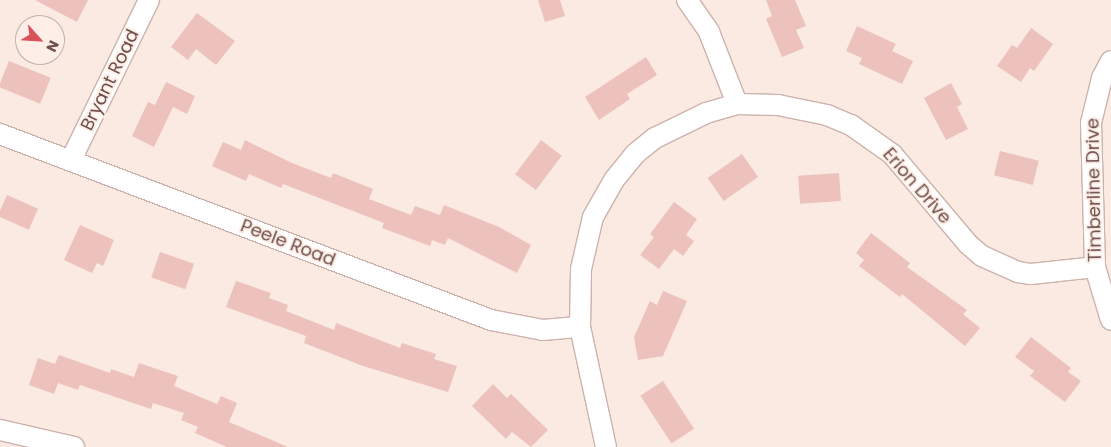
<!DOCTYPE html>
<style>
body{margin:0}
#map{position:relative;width:1111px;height:447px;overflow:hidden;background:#faeae2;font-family:Poppins,sans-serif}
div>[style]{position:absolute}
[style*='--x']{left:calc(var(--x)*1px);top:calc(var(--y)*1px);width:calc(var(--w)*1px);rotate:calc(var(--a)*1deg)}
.building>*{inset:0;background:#edc2bc;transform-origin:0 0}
.roads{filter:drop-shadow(1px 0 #ccb2ad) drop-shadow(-1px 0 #ccb2ad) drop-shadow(0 1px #ccb2ad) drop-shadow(0 -1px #ccb2ad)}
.minor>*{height:20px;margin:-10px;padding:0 10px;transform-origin:10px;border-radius:10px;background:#fff}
span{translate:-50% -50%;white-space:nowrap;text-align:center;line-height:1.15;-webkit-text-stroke:4px #fdefe8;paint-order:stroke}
.street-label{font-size:18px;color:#6f4e4b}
.north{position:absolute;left:15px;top:15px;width:50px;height:50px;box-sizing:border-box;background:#fdefe8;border:1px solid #c4afa9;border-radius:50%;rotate:116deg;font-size:14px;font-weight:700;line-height:20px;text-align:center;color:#6f4e4b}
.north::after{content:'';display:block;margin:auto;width:18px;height:22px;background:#d95259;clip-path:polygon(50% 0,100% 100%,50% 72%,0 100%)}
</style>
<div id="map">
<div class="building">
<div style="clip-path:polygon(35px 0,88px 0,77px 22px)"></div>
<div style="clip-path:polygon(538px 0,560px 0,565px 16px,545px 22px)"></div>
<div style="clip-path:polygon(766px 0,795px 0,806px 26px,796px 30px,804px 48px,782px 57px,766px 19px,772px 16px)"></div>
<div style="clip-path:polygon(197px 13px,235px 41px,216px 65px,196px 49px,188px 60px,171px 47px)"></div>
<div style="clip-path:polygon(857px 26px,896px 44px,892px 51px,913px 61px,902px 84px,859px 64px,862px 58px,846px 51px)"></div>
<div style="clip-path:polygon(1031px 28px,1053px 44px,1034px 71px,1030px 68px,1021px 82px,997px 66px,1012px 45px,1017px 48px)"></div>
<div style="clip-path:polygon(646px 57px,657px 75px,627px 94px,630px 99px,599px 120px,585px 97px)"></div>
<div style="left:9px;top:61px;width:45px;height:28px;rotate:22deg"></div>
<div style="clip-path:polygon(166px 82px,195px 96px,187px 114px,173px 107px,154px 147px,132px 136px,148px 102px,155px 105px)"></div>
<div style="clip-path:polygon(951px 83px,962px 104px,957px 107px,968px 129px,946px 140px,924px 98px)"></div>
<div style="clip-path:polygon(245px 140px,292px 163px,331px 178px,333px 173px,373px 189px,369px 199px,411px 215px,415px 206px,440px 215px,444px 205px,499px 227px,531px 245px,517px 273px,448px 238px,445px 245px,432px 240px,430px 246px,382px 228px,384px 223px,283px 184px,281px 188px,249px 174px,246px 181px,212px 166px,223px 142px,241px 150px)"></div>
<div style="left:541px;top:140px;width:26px;height:43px;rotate:37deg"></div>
<div style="left:1000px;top:151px;width:40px;height:25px;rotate:14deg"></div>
<div style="left:742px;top:154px;width:28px;height:42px;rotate:55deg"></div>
<div style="left:839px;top:173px;width:28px;height:41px;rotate:86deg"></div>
<div style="left:7px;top:195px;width:34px;height:23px;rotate:24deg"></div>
<div style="clip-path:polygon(674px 202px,697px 219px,686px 235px,694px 241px,683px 256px,674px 249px,659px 269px,640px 255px,654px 237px,650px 234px)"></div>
<div style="clip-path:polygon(80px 225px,114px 240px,103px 266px,97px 263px,92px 273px,64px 260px)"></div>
<div style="clip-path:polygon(871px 233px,910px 263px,907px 267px,967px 310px,963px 314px,980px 328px,965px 346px,902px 294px,900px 297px,859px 266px,864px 260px,856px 253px)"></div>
<div style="left:160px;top:252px;width:36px;height:27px;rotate:19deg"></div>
<div style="clip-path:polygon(236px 281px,271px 293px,269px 298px,288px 305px,286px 311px,334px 330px,336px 323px,400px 348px,402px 343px,436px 354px,434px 359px,457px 366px,448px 392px,363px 366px,304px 343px,306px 336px,226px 307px)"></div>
<div style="clip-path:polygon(663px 291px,687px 301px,663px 356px,638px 360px,634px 337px,650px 301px,657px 305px)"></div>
<div style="clip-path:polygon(1031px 337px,1071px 368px,1068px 372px,1081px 381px,1065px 402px,1030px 376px,1034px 371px,1015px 357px)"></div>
<div style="clip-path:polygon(59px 355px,110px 373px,111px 369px,134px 377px,139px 363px,178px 376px,174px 386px,217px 404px,221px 396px,237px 403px,229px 422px,288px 447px,227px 447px,195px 433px,198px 427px,181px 420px,184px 413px,153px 403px,151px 409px,80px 385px,78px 390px,58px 383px,54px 394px,29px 385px,38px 358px,55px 364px)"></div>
<div style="left:663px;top:381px;width:57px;height:27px;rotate:57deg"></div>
<div style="clip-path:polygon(493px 384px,507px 398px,511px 394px,548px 430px,531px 447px,512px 432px,506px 439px,472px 406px)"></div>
</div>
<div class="roads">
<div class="minor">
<div style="--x:687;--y:0;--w:39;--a:55"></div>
<div style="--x:709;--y:32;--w:77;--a:68.7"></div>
<div style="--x:1111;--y:61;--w:19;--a:118"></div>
<div style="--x:1102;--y:78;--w:46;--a:103.7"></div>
<div style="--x:1091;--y:123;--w:144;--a:88.4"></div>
<div style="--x:1095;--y:267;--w:55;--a:73.2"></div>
<div style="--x:0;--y:134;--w:525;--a:20.75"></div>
<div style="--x:491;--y:320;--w:53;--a:10.9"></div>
<div style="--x:543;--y:330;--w:37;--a:-5"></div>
<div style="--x:71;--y:160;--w:178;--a:-64"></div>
<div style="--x:0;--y:430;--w:76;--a:12.9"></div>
<div style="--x:606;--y:447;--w:123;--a:-102.2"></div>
<div style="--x:580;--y:327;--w:58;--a:-89"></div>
<div style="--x:581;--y:269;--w:53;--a:-77"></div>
<div style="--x:593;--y:217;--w:43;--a:-60.4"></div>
<div style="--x:614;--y:180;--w:33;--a:-51"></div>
<div style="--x:635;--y:154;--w:26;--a:-39"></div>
<div style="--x:655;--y:138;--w:57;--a:-26.1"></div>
<div style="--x:706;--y:113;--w:32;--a:-16"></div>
<div style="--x:737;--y:104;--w:41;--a:1.4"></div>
<div style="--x:778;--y:105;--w:50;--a:11.5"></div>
<div style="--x:827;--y:115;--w:26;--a:23"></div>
<div style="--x:851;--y:125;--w:50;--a:35.3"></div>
<div style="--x:892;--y:154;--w:118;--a:49.8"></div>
<div style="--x:968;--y:244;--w:18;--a:41"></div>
<div style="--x:982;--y:256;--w:39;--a:24"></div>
<div style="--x:1018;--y:272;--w:13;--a:9"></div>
<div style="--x:1031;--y:274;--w:64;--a:-6.2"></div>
</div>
</div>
<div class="street-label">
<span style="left:110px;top:80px;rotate:-64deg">Bryant Road</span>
<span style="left:917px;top:186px;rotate:49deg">Erion Drive</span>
<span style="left:1094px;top:190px;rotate:-91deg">Timberline Drive</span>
<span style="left:288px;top:243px;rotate:21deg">Peele Road</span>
</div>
<div class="north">N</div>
</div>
